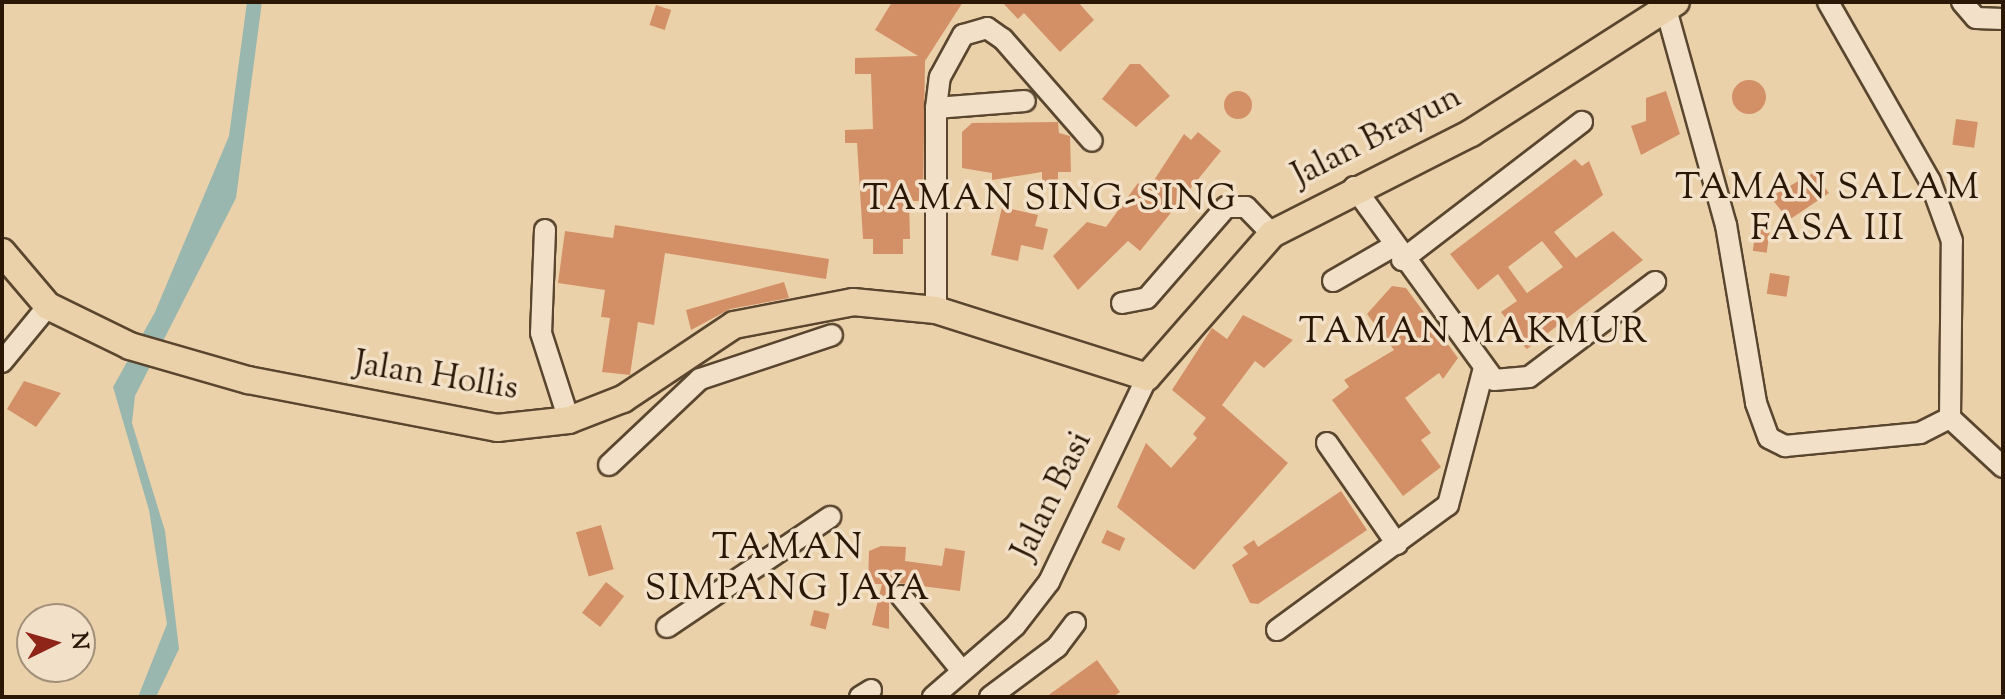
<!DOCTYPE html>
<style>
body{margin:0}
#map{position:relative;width:2005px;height:699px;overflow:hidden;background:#ebd1aa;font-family:"Sorts Mill Goudy",serif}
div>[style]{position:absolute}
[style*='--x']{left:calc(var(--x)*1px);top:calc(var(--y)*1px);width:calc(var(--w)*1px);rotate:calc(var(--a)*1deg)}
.water>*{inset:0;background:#99b7ae}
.building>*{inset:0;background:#d39067;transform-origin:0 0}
.round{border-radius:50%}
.roads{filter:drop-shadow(2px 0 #5a462f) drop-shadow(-2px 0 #5a462f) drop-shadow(0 2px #5a462f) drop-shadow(0 -2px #5a462f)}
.minor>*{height:20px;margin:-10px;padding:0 10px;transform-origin:10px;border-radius:10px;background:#f2e1c8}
.major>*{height:26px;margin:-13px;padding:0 13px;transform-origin:13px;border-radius:13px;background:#ebd1aa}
span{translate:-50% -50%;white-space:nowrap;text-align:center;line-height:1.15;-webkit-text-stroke:7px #f2e1c8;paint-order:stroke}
.street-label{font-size:34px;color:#2a1706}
.neighbourhood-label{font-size:36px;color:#2a1706;letter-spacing:2px}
.frame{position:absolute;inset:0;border:4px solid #2a1706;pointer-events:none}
.north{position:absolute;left:16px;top:603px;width:80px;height:80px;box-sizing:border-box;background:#f2e1c8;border:2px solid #a2907a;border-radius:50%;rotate:85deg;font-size:22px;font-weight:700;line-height:32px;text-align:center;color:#2a1706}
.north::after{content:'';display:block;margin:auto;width:28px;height:36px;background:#8f2418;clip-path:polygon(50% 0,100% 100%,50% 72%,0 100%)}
</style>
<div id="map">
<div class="water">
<div style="clip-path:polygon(247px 2px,262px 2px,236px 198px,135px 396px,132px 423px,165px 531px,179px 649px,156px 697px,138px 697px,167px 624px,149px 510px,113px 387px,155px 312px,229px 136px)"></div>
</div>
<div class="building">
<div style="clip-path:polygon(892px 2px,963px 2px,925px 61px,923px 201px,909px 201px,910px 239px,903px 239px,903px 254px,873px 254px,873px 239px,863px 239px,857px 143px,845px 143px,845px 130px,873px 129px,871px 74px,855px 74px,855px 58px,918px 56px,875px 30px)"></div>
<div style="clip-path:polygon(1002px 2px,1078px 2px,1094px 20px,1060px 52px,1024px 13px,1018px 19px)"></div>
<div style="left:656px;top:5px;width:16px;height:21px;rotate:18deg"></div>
<div style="clip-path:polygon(1130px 64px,1140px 64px,1170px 96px,1136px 127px,1102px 99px)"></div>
<div class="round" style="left:1732px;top:80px;width:34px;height:34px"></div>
<div style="clip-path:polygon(1666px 91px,1680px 134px,1641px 155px,1631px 126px,1646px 121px,1646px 98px)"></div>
<div class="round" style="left:1224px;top:91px;width:28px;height:28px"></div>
<div style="left:1956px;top:119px;width:22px;height:26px;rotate:8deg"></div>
<div style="clip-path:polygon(1058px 122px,1059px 133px,1070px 136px,1071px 172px,1058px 172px,1058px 185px,1042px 185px,1042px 172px,992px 180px,992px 173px,962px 168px,962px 132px,972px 123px)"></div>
<div style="clip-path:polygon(1198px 132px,1221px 151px,1140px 251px,1128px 241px,1078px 290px,1053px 256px,1087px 222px,1106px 227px,1138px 183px,1147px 191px,1184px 134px,1191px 140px)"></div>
<div style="clip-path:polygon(evenodd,1575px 159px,1582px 166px,1589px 161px,1603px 195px,1554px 232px,1576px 258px,1613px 231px,1643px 260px,1527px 349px,1508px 332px,1513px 328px,1501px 312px,1517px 301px,1498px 274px,1478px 290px,1450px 254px,1575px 159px,1542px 241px,1563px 267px,1527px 293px,1508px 267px,1542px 241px)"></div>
<div style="clip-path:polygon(1813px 173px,1829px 193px,1789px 220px,1770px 197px)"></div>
<div style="clip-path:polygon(1002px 207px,1038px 215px,1035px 226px,1048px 229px,1043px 250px,1021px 245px,1018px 261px,991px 255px)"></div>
<div style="clip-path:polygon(615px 225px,829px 259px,826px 279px,665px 253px,654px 325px,638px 322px,630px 375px,602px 372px,610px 318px,601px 317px,605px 290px,558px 283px,565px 231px,613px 238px)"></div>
<div style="left:1756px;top:228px;width:14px;height:23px;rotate:8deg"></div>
<div style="left:1770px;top:273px;width:20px;height:21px;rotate:9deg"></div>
<div style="clip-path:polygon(784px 282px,789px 298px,730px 309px,691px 330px,686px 310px)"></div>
<div style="clip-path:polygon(1392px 286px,1406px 288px,1458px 358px,1443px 379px,1439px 373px,1405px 398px,1431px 433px,1421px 440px,1441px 467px,1403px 496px,1332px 400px,1349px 387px,1344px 380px,1394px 350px,1367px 314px)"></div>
<div style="clip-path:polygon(1243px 315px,1293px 340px,1264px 368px,1255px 361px,1222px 405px,1288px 463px,1194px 570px,1117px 507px,1146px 443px,1171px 468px,1197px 438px,1193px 434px,1206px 418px,1172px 390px,1212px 328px,1227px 339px)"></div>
<div style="clip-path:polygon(24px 381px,61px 393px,36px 427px,7px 409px)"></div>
<div style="clip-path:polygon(1341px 491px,1367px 530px,1258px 604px,1250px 603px,1232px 565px,1248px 554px,1243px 547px,1254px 540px,1258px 547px)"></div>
<div style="left:601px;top:525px;width:46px;height:26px;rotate:74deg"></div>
<div style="left:1107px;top:530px;width:20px;height:14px;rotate:24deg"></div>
<div style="clip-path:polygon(881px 546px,906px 547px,905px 561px,942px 566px,945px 548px,965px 551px,960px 591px,898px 583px,889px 592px,889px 629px,872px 625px,882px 584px,868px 584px,869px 551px)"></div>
<div style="left:606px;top:582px;width:23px;height:39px;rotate:38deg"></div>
<div style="left:814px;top:610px;width:16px;height:16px;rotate:14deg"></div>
<div style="clip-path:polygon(1097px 660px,1120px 692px,1113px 697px,1046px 697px)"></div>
</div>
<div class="roads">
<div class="minor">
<div style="--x:1962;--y:2;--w:21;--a:49"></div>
<div style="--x:1976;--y:18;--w:27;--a:2"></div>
<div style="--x:1666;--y:9;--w:224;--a:74.5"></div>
<div style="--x:1726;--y:225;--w:181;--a:80.4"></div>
<div style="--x:1756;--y:403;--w:37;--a:70"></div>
<div style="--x:1769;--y:438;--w:18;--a:27"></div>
<div style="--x:1785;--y:446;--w:136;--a:-5.5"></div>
<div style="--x:1920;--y:433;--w:34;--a:-27"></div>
<div style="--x:1950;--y:418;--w:177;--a:-89.4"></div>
<div style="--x:1952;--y:241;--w:64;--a:-110.1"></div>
<div style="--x:1930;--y:181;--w:206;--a:-119.7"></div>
<div style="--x:936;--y:108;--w:89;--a:-4.5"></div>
<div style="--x:1354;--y:187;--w:238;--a:54"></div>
<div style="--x:1494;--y:380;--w:35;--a:-5"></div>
<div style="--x:1529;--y:377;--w:158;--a:-37"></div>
<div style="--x:545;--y:230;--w:103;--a:92.2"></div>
<div style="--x:541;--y:333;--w:91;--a:72.2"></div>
<div style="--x:1402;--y:260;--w:227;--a:-37.5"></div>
<div style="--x:1333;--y:281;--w:68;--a:-30"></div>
<div style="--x:1122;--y:303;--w:25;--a:-11"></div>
<div style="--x:1147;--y:298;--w:121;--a:-49"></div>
<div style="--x:1226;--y:207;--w:20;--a:0"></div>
<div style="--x:1246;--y:207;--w:37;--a:46"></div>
<div style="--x:936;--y:310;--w:202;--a:-90"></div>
<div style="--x:936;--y:108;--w:31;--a:-83"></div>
<div style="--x:940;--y:77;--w:48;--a:-61.3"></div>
<div style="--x:963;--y:35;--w:25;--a:-16"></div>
<div style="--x:987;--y:28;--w:19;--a:35"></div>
<div style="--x:1003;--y:39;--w:135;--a:48.9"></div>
<div style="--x:2;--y:362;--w:72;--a:-50.6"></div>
<div style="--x:1950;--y:418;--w:72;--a:42.8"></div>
<div style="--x:1327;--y:443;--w:123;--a:55.3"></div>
<div style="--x:609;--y:465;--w:125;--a:-43.4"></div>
<div style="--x:700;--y:379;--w:139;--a:-18.4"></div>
<div style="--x:901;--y:596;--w:97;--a:50.9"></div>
<div style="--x:667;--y:627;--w:197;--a:-34"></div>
<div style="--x:1277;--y:630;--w:212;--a:-36.2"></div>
<div style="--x:1448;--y:505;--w:138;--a:-75.3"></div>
<div style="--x:860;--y:697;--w:13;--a:-32"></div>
<div style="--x:933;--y:697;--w:108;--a:-40.9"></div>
<div style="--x:1015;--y:626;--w:56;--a:-52.3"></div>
<div style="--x:1049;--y:582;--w:227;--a:-64.4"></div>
<div style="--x:990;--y:697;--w:84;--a:-36.7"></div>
<div style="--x:1057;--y:647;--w:30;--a:-53"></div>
</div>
<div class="major">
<div style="--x:2;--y:252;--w:71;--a:49.6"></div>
<div style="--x:48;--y:306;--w:91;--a:26"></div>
<div style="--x:130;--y:346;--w:123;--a:16.1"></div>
<div style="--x:248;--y:380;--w:254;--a:10.9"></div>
<div style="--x:497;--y:428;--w:72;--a:-6.3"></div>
<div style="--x:569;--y:420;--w:58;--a:-21.3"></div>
<div style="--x:623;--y:399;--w:133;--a:-33.7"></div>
<div style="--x:734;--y:325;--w:121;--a:-10.9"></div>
<div style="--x:853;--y:302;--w:83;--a:5.5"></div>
<div style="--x:936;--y:310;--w:221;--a:17.6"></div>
<div style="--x:1147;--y:377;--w:190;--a:-48.8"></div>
<div style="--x:1272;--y:234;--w:223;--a:-26.9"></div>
<div style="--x:1471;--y:133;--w:243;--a:-32.6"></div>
</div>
</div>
<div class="street-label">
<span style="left:1377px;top:137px;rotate:-27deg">Jalan Brayun</span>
<span style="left:436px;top:377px;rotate:9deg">Jalan Hollis</span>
<span style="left:1053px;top:496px;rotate:-64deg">Jalan Basi</span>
</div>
<div class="neighbourhood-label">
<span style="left:1828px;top:210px">TAMAN SALAM<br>FASA III</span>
<span style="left:1050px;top:201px">TAMAN SING-SING</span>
<span style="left:1474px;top:334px">TAMAN MAKMUR</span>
<span style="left:788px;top:570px">TAMAN<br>SIMPANG JAYA</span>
</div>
<div class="frame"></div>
<div class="north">N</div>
</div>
